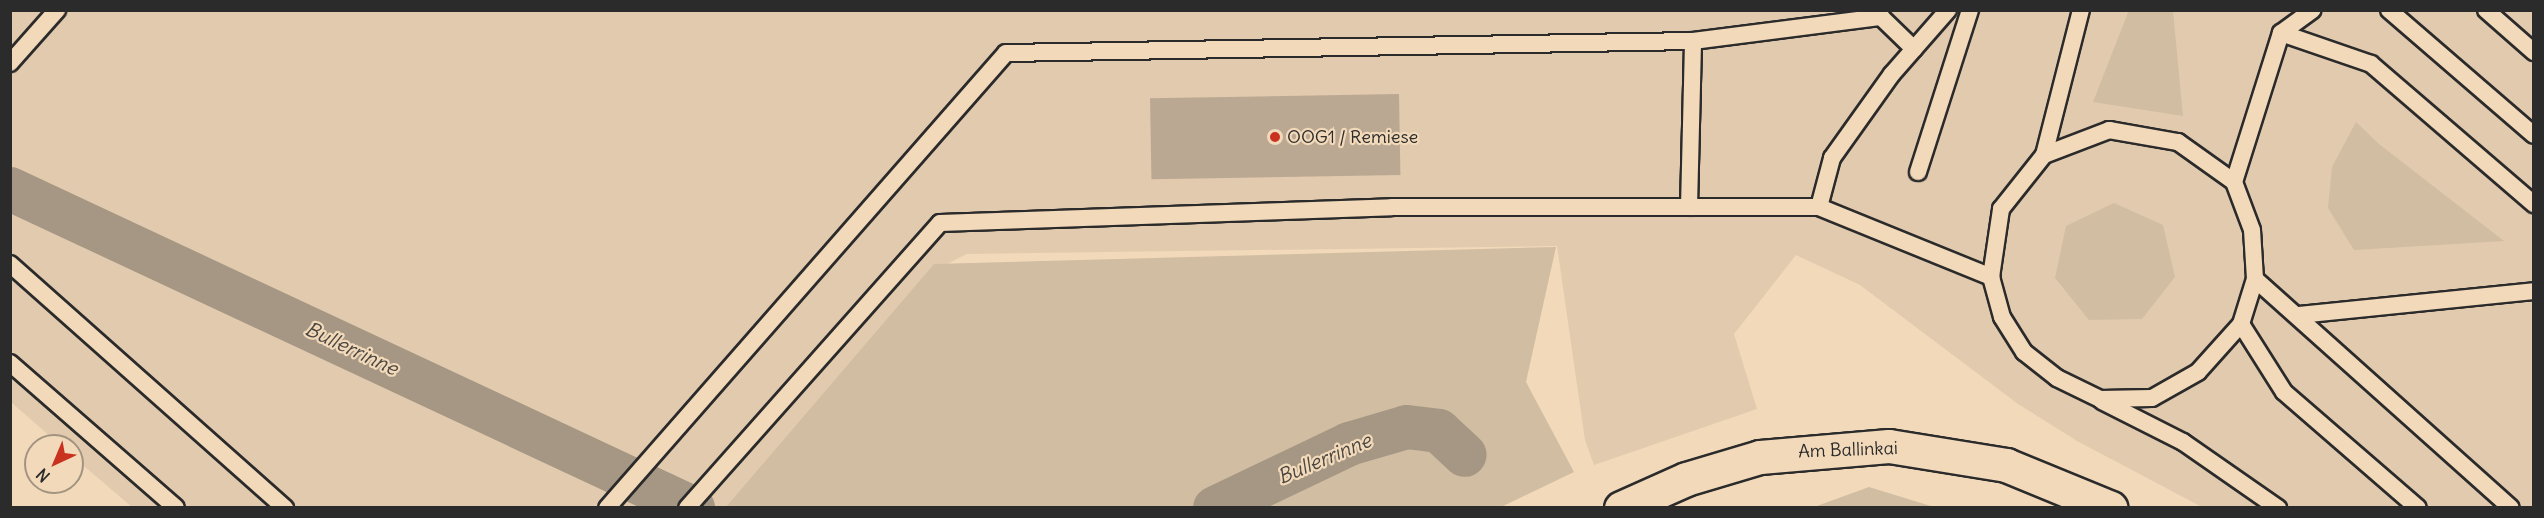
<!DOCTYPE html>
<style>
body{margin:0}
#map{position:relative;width:2544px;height:518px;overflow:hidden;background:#f2d9ba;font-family:Delius,sans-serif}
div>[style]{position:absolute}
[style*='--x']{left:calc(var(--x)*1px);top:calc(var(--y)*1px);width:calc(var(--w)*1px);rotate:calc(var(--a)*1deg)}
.built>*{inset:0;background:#e2caae}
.green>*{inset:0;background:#d1bda2}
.canal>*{height:44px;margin:-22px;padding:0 22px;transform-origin:22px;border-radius:22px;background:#a59783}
.building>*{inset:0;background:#bba892;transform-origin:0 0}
.roads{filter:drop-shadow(2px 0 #2b2b2b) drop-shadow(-2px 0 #2b2b2b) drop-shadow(0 2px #2b2b2b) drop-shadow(0 -2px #2b2b2b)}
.service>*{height:16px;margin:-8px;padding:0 8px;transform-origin:8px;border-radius:8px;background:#f2d9ba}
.minor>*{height:33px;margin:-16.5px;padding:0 16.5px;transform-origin:16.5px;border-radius:16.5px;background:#f2d9ba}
.dots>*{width:16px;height:16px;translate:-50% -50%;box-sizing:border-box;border:3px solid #f2d9ba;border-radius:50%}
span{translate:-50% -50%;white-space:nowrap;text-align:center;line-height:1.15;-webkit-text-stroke:4.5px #f2d9ba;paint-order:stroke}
.poi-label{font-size:18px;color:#2b2b2b}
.left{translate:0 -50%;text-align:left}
.street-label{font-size:18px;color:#2b2b2b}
.water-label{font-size:20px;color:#4a4641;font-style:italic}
.frame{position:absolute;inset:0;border:12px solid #2b2b2b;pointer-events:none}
.north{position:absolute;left:24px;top:434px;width:60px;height:60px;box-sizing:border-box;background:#f2d9ba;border:2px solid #a29381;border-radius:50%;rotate:224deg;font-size:16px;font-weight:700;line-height:24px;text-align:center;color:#2b2b2b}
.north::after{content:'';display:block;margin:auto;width:21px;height:27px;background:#c8321e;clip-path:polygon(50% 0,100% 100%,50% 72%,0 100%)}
</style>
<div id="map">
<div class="built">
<div style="clip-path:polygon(11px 11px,2533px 11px,2533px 507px,2202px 507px,2077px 441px,2018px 404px,1860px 285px,1796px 255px,1734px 334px,1757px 409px,1594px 465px,1585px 440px,1557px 246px,967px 254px,935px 270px,727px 507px,132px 507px,72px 456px,72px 446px,61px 446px,11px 402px)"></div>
</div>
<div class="green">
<div style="clip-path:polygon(2129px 10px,2173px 11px,2183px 116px,2093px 102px)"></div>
<div style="clip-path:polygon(2356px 122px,2379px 144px,2504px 241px,2354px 250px,2328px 208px,2332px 167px)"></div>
<div style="clip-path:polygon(2114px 203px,2163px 225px,2175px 277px,2142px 319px,2089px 320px,2055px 278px,2066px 226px)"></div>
<div style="clip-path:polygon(1556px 247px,1526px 382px,1574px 472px,1501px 507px,726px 507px,934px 264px)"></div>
<div style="clip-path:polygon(1869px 487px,1934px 507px,1814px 507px)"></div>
</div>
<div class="canal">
<div style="--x:10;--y:189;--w:754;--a:25.04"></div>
<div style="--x:1215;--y:508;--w:148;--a:-25.5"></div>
<div style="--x:1349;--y:444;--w:60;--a:-16.3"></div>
<div style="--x:1407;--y:427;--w:32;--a:7"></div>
<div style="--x:1439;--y:431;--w:35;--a:43"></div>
</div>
<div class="building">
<div style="left:1399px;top:94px;width:81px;height:249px;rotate:89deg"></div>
</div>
<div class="roads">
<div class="service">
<div style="--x:2389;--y:10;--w:191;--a:40.8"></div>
<div style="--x:2486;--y:10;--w:64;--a:41.2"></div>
<div style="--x:2281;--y:33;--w:95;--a:19"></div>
<div style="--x:2371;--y:64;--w:215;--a:40.7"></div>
<div style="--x:10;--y:63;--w:71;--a:-48.4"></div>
<div style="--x:2109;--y:130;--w:70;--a:9.9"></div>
<div style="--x:2178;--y:142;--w:69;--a:35.5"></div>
<div style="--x:2234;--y:182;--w:51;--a:69.4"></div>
<div style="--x:2252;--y:230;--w:49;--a:86.5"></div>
<div style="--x:2255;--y:279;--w:47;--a:107.3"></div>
<div style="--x:2241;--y:324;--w:64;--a:131.9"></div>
<div style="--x:2198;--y:372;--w:53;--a:150.5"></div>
<div style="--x:2152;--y:398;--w:52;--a:178.9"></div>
<div style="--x:2100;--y:399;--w:48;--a:-154"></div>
<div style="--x:2057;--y:378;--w:42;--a:-141.8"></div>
<div style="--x:2024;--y:352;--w:41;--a:-122.2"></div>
<div style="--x:2002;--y:317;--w:41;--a:-105.4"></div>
<div style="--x:1991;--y:277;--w:69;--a:-81.6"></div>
<div style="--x:2001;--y:209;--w:69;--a:-51.5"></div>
<div style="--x:2044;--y:155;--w:70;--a:-21"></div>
<div style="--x:2044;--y:155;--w:150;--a:-75.7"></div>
<div style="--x:1918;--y:172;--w:170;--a:-72.2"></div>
<div style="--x:2234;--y:182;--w:156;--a:-72.5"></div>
<div style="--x:2281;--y:33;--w:39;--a:-36"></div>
<div style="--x:1689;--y:207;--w:166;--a:-88.6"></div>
<div style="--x:1693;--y:41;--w:190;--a:-7.3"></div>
<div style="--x:1881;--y:17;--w:46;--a:44.1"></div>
<div style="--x:1819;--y:207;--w:51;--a:-75.1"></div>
<div style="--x:1832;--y:158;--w:103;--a:-54.5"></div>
<div style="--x:1892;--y:74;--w:85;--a:-48.8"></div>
<div style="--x:10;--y:264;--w:368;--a:41.6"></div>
<div style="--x:2255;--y:279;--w:343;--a:41.8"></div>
<div style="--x:2299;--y:315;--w:236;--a:-5.8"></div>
<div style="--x:2241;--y:324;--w:80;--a:57.7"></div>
<div style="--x:2284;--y:392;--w:177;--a:40.9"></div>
<div style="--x:10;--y:363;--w:220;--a:41.1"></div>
<div style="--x:2102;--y:401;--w:91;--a:26.8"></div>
<div style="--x:2183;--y:442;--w:116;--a:34.8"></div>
<div style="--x:607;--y:508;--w:605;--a:-48.75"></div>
<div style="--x:1006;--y:53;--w:687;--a:-1"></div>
<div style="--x:687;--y:508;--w:381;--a:-48.4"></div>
<div style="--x:940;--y:223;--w:452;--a:-2"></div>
<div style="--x:1392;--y:207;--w:427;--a:0"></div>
<div style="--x:1819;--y:207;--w:186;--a:22.1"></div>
</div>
<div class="minor">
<div style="--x:1621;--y:508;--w:71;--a:-24"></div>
<div style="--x:1686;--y:479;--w:77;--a:-16.6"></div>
<div style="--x:1760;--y:457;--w:129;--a:-4.9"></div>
<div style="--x:1889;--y:446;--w:119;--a:9.2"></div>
<div style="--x:2006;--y:465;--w:113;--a:22.3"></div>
</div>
</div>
<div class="dots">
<div style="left:1275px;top:137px;background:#c8321e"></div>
</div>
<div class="poi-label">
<span class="left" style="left:1287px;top:137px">OOG1 / Remiese</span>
</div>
<div class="street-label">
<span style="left:1848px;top:450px;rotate:-2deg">Am Ballinkai</span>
</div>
<div class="water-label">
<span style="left:352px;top:348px;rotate:25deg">Bullerrinne</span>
<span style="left:1324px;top:458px;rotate:-23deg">Bullerrinne</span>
</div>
<div class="frame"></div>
<div class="north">N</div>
</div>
